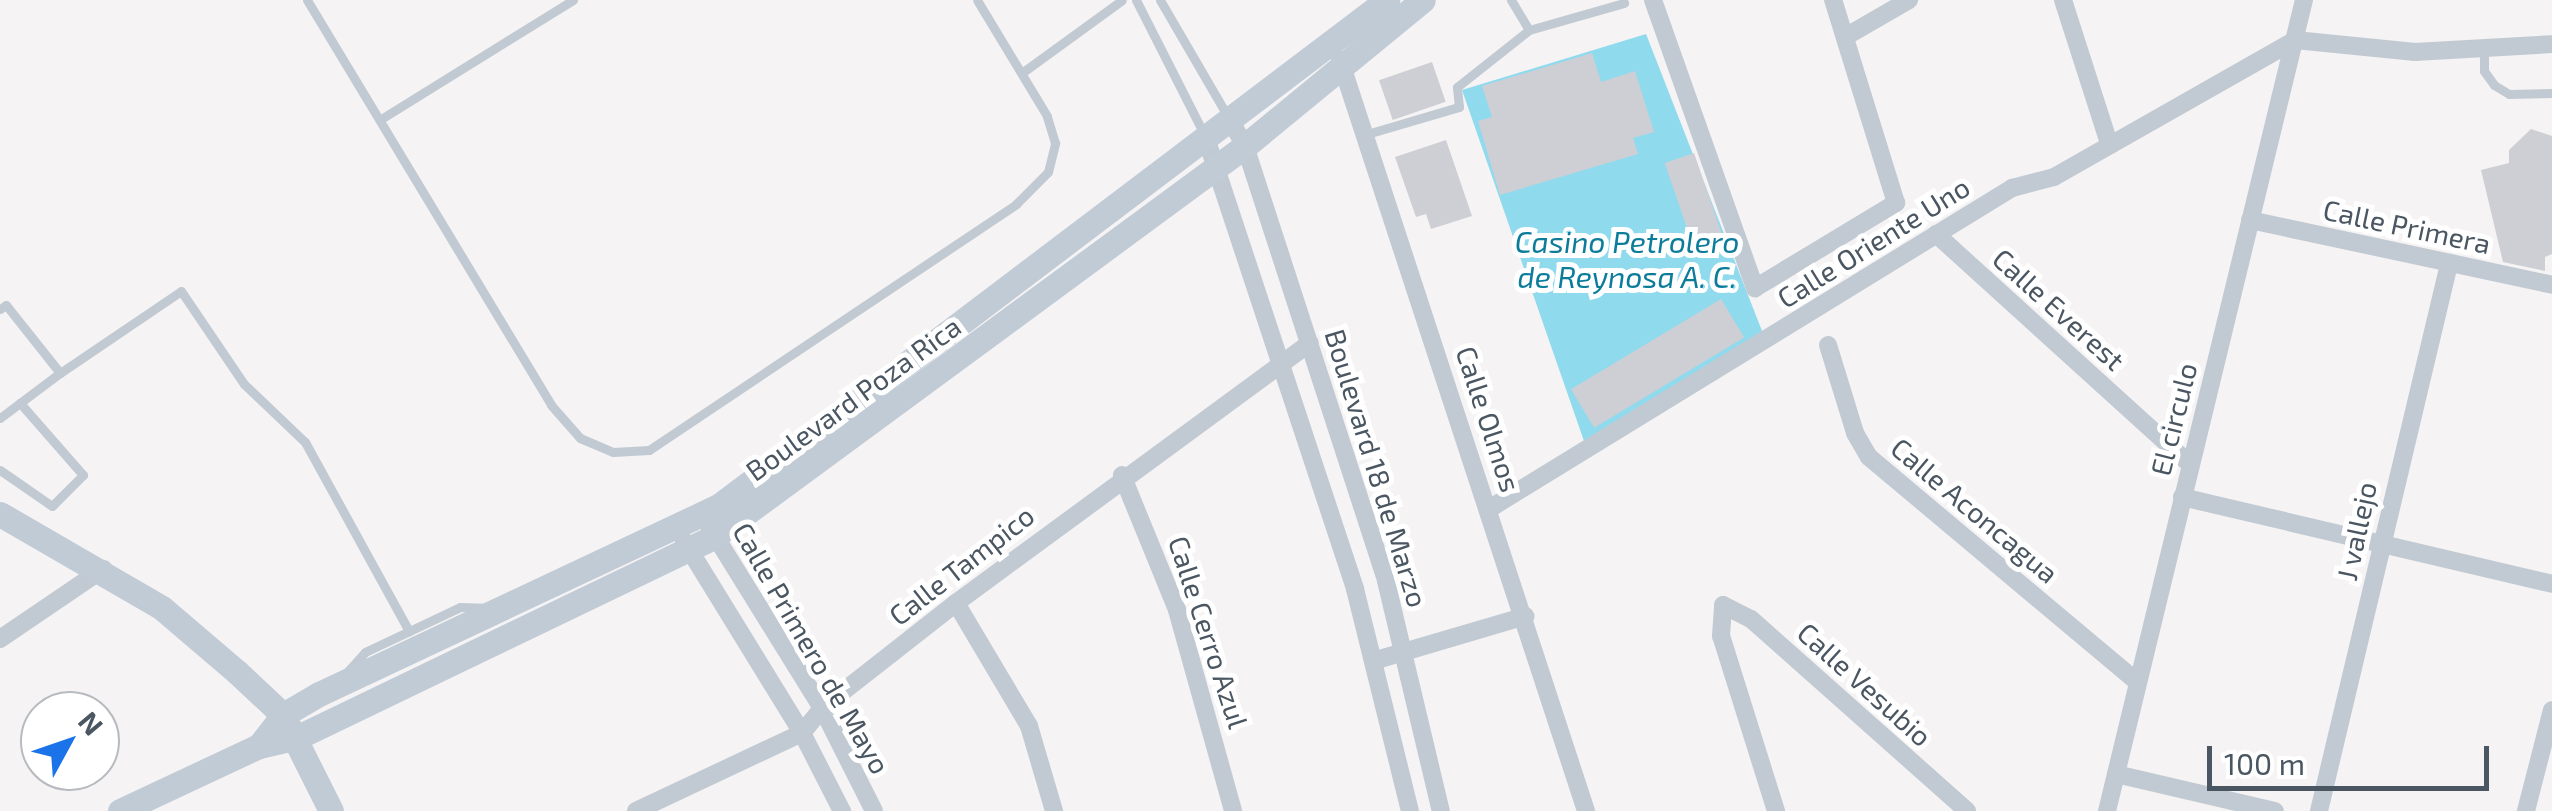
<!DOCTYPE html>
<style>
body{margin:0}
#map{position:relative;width:2552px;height:811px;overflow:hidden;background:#f5f3f3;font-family:"Exo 2",sans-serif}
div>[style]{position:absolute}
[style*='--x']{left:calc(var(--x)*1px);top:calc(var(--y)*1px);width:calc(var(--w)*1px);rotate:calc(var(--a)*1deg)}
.water>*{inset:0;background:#90daee}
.building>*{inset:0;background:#cdcfd5;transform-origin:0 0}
.lane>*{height:9px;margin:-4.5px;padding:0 4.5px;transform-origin:4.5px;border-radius:4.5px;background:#c1cad2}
.street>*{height:18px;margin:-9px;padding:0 9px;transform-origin:9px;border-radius:9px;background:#c1cad2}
.secondary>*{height:25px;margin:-12.5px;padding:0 12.5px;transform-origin:12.5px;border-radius:12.5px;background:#c1cbd6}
span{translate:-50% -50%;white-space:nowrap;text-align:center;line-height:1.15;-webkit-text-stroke:10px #fff;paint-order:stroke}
.street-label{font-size:28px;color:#4a5661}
.water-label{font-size:30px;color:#0c7c9b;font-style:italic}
.north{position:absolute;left:20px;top:691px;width:100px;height:100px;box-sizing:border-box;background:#fff;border:2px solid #b7bbc0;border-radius:50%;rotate:50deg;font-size:28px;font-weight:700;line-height:40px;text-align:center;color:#4a5661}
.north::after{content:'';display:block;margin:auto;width:35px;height:45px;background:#1a73e8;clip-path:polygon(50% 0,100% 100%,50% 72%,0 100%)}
.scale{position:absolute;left:2207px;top:746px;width:282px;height:45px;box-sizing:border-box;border:5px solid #4a5661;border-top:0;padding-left:12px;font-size:30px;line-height:35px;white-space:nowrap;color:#4a5661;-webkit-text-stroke:8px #fff;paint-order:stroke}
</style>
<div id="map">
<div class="water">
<div style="clip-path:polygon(1646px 34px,1764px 336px,1584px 441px,1462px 90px)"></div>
</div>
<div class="building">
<div style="clip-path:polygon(1592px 53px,1601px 82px,1635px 71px,1654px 132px,1633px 138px,1638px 154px,1500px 195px,1478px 121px,1492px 117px,1482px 86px)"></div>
<div style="left:1432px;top:62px;width:42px;height:56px;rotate:71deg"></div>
<div style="clip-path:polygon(2531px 129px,2552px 136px,2552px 254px,2545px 257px,2545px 271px,2503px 262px,2481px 170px,2509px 163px,2509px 150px)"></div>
<div style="clip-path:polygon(1446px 140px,1472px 216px,1431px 229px,1426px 214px,1416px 217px,1395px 157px)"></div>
<div style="left:1694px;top:153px;width:94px;height:31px;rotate:71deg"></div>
<div style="left:1721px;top:299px;width:45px;height:175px;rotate:59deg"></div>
</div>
<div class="lane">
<div style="--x:307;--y:0;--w:473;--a:58.9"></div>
<div style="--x:551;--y:405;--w:44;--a:48.7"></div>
<div style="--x:580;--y:438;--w:36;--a:23"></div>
<div style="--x:613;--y:452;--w:36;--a:-3"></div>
<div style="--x:649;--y:450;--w:442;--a:-33.8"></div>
<div style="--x:1016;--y:204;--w:45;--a:-45"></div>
<div style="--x:1048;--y:172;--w:30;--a:-76"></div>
<div style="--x:1055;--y:143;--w:28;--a:-107"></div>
<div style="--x:1047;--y:116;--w:135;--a:-121.1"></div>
<div style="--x:1136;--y:0;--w:153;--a:63.1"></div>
<div style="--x:1160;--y:0;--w:135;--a:59.8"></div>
<div style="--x:1511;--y:0;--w:35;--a:59"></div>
<div style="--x:1529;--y:30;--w:99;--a:-15.9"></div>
<div style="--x:2484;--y:48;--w:23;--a:90"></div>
<div style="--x:2484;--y:71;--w:17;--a:54"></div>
<div style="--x:2494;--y:85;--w:17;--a:31"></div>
<div style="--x:2509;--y:94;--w:43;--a:-1.3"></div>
<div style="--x:1023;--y:72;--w:122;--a:-36"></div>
<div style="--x:381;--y:119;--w:226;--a:-31.8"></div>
<div style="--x:1367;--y:134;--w:96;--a:-16.4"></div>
<div style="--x:1459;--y:107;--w:20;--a:-96"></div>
<div style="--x:1457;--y:87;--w:92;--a:-38.4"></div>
<div style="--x:0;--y:309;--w:7;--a:-34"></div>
<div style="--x:6;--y:305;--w:87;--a:51.5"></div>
<div style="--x:60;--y:373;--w:146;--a:-34.1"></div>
<div style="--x:181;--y:291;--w:112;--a:55.9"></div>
<div style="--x:244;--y:384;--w:84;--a:43.6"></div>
<div style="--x:305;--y:442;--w:216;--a:61.2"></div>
<div style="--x:0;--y:418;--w:75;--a:-36.9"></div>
<div style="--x:0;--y:470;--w:63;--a:34.7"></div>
<div style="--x:52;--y:506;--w:44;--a:-45"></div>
<div style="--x:83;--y:475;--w:96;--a:-131.2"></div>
<div style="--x:348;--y:671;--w:25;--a:-48"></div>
<div style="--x:365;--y:652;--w:105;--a:-25.3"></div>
<div style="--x:460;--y:607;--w:24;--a:2"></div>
</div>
<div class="street">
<div style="--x:1653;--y:0;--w:306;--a:70.5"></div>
<div style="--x:1755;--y:288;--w:165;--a:-31.1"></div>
<div style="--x:1896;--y:203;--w:213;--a:-107.2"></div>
<div style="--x:2063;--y:0;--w:150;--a:72.2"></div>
<div style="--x:1845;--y:37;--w:74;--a:-30"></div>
<div style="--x:1340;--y:60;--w:790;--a:71.86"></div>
<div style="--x:1232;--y:123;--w:26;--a:61"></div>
<div style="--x:1245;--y:146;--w:457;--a:72"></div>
<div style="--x:1386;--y:581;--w:236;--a:76.6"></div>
<div style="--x:1207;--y:141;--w:472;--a:71.7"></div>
<div style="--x:1355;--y:589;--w:229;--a:76.1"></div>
<div style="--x:2250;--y:220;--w:309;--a:12.1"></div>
<div style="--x:1936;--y:234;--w:343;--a:42.2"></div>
<div style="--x:1828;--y:345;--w:92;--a:72.9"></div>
<div style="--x:1855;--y:433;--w:28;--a:60"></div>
<div style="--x:1869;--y:457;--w:350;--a:40"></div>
<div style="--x:1122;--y:475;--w:146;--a:67.8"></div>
<div style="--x:1177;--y:610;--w:209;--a:74.4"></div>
<div style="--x:2182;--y:497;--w:380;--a:13.2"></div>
<div style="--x:1489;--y:509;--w:614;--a:-31.54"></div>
<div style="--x:2012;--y:188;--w:43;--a:-14.7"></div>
<div style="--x:2054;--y:177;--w:277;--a:-29.6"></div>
<div style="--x:2295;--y:40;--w:121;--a:5.7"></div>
<div style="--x:2415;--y:52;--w:137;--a:-3.3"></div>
<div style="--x:709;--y:526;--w:214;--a:58.2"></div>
<div style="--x:822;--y:708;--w:115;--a:63.2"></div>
<div style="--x:684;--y:541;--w:225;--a:58.4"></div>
<div style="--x:802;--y:733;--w:88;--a:62.9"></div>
<div style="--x:956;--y:603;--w:143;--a:59.3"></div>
<div style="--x:1029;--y:726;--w:89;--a:73.6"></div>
<div style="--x:0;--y:639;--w:125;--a:-34.2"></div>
<div style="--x:1373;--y:661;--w:159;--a:-16.4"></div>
<div style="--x:2116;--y:774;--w:163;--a:13.1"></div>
<div style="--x:636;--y:811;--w:183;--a:-25.2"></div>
<div style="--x:802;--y:733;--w:32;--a:-51"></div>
<div style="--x:822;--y:708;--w:170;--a:-38.1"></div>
<div style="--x:956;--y:603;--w:439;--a:-36.3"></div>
<div style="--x:1776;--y:811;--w:183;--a:-107.4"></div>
<div style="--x:1721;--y:636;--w:31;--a:-86"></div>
<div style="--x:1723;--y:605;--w:31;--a:27"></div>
<div style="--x:1751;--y:619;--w:289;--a:41.6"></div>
<div style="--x:2107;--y:811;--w:835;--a:-76.35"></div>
<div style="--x:2319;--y:811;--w:562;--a:-76.63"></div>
<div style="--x:2526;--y:811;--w:104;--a:-75.6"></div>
</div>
<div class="secondary">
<div style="--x:0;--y:514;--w:187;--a:30.1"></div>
<div style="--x:162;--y:608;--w:99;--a:40.5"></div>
<div style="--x:237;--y:672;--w:63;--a:43.1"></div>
<div style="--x:283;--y:715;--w:107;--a:63.4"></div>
<div style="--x:259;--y:746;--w:39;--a:-52"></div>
<div style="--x:283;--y:715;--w:42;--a:-30.3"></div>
<div style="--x:319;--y:694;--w:443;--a:-25.2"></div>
<div style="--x:720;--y:505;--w:837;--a:-37.13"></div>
<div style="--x:120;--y:811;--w:153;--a:-25.1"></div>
<div style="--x:259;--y:746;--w:40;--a:-13"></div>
<div style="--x:298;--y:737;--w:463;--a:-25.7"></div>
<div style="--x:715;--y:536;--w:658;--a:-36.35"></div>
<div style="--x:1245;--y:146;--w:230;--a:-39.4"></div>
</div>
<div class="street-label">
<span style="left:2407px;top:226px;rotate:12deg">Calle Primera</span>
<span style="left:1873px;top:242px;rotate:-32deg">Calle Oriente Uno</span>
<span style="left:2059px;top:309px;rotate:42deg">Calle Everest</span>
<span style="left:853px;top:398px;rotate:-36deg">Boulevard Poza Rica</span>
<span style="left:1489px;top:419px;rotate:72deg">Calle Olmos</span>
<span style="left:2173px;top:419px;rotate:-76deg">El circulo</span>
<span style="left:1377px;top:468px;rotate:73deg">Boulevard 18 de Marzo</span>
<span style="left:1975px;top:510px;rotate:40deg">Calle Aconcagua</span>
<span style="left:2356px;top:531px;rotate:-78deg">J vallejo</span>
<span style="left:961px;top:565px;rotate:-38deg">Calle Tampico</span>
<span style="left:1209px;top:632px;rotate:72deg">Calle Cerro Azul</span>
<span style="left:812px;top:648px;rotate:60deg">Calle Primero de Mayo</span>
<span style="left:1865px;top:684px;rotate:42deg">Calle Vesubio</span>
</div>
<div class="water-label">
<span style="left:1627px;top:258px">Casino Petrolero<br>de Reynosa A. C.</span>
</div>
<div class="north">N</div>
<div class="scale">100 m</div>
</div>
